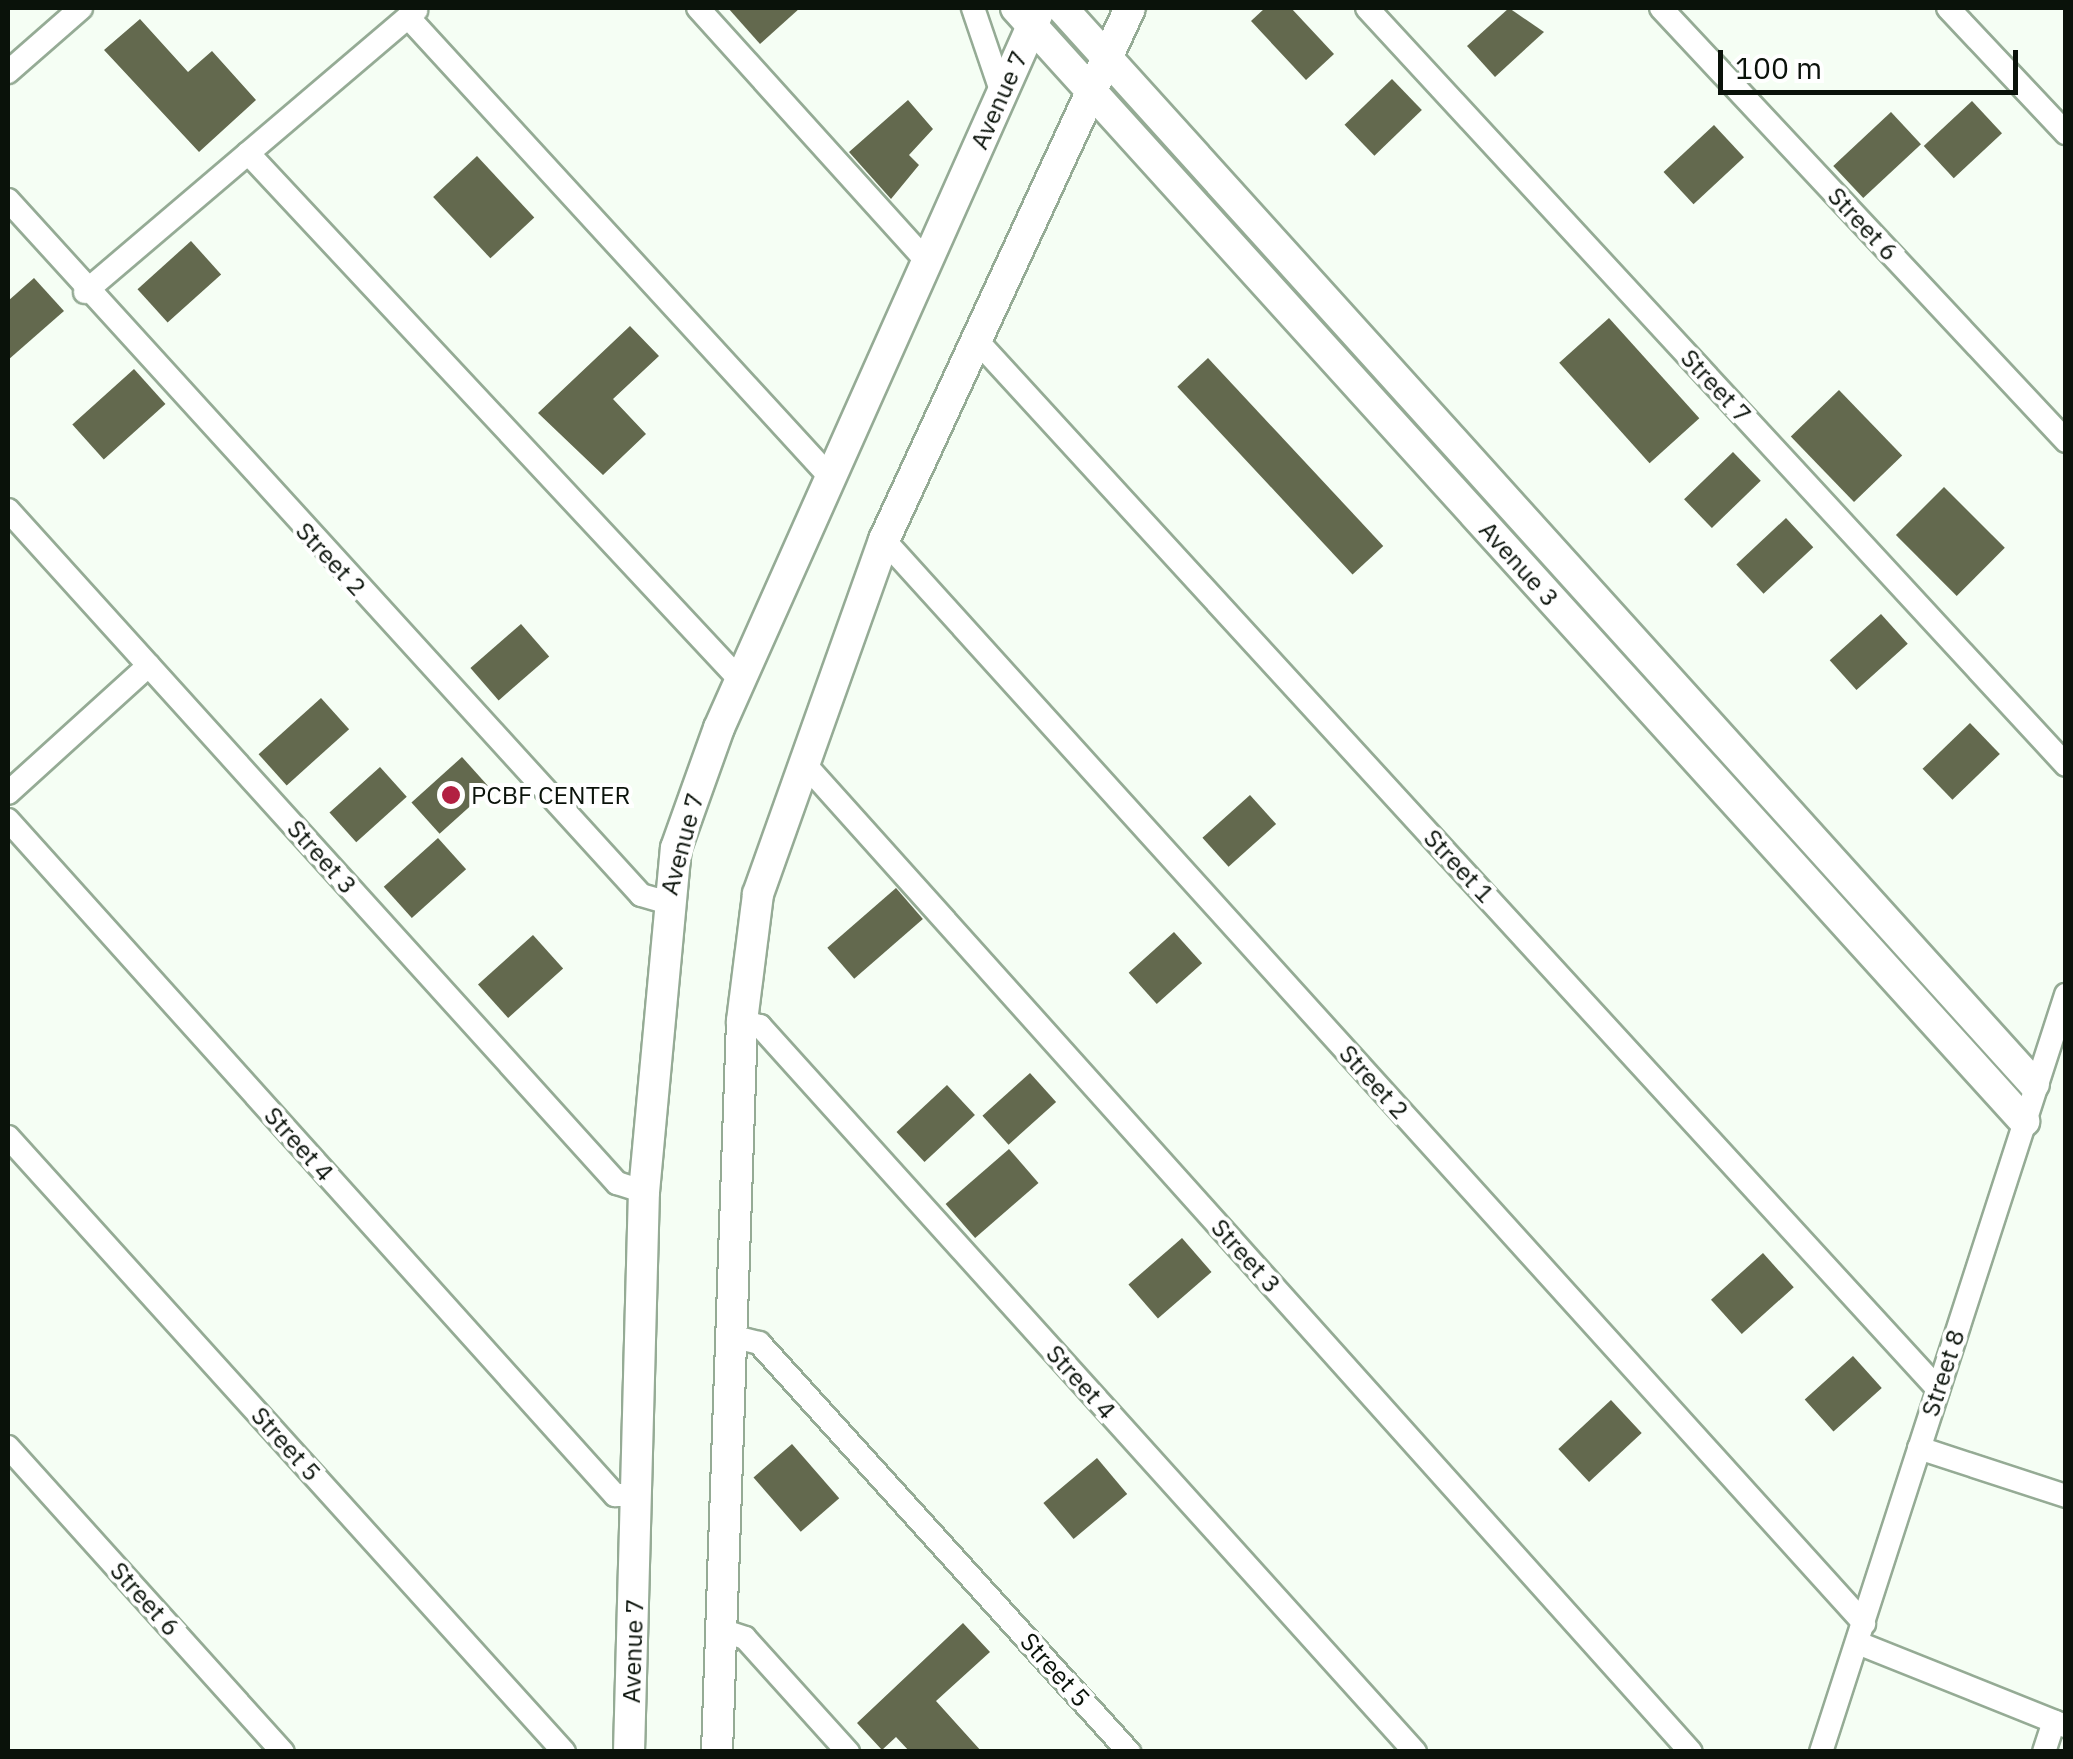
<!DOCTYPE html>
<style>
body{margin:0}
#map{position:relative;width:2073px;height:1759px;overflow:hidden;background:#f5fef4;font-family:"IBM Plex Sans",sans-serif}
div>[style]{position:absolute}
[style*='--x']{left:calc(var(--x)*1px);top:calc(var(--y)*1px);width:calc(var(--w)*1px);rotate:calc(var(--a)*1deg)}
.building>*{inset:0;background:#63694e;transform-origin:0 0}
.roads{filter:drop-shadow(2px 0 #95ab95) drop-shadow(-2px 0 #95ab95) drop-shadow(0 2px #95ab95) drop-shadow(0 -2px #95ab95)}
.minor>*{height:22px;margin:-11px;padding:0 11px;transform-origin:11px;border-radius:11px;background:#fff}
.major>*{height:30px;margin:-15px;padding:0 15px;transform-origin:15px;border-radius:15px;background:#fff}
.dots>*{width:28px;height:28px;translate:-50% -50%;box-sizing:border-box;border:5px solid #fff;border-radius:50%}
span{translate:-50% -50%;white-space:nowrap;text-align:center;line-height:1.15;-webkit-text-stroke:8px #fff;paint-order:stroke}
.street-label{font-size:25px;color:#0a120a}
.poi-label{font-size:25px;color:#0a120a}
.left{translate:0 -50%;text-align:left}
.frame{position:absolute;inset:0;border:10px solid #0a120a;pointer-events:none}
.scale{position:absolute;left:1718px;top:50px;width:300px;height:45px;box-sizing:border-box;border:5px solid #0a120a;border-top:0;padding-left:12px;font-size:30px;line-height:35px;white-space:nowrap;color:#0a120a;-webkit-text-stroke:8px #fff;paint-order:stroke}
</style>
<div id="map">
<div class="building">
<div style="clip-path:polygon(728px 8px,800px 8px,760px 44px)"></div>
<div style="clip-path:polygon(1265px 8px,1291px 8px,1334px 54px,1306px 80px,1251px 21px)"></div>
<div style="clip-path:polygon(1509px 8px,1544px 32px,1495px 77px,1467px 46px)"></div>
<div style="clip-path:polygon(140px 19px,188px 72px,212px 51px,256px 100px,199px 152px,104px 50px)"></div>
<div style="left:1392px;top:79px;width:43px;height:66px;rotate:46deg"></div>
<div style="clip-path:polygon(908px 100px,933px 129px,909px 155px,919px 165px,891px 199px,849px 152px)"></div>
<div style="left:1972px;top:101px;width:44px;height:66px;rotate:47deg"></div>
<div style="left:1891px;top:112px;width:44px;height:79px;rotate:47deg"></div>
<div style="left:1714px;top:125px;width:44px;height:69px;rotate:47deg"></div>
<div style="left:477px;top:156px;width:84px;height:60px;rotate:47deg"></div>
<div style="left:191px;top:241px;width:45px;height:72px;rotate:48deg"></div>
<div style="clip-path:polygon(34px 278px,64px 311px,8px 360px,8px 301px)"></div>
<div style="left:1609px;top:318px;width:135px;height:67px;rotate:48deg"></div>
<div style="clip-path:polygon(630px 326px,659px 356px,613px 399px,646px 434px,603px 475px,538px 413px)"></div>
<div style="left:1208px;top:358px;width:257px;height:42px;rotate:47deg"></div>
<div style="left:134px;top:369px;width:47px;height:83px;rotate:48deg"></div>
<div style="left:1839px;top:390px;width:91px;height:67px;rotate:46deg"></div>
<div style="left:1733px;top:452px;width:40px;height:68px;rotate:46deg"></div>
<div style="left:1944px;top:487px;width:86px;height:68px;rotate:45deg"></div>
<div style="left:1786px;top:518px;width:40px;height:68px;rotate:47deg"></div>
<div style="left:1881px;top:614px;width:40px;height:69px;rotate:48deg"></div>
<div style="left:521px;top:624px;width:43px;height:67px;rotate:49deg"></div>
<div style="left:321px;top:698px;width:42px;height:84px;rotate:48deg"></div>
<div style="left:1970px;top:723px;width:43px;height:66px;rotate:46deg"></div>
<div style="left:462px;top:757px;width:42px;height:68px;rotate:48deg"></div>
<div style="left:380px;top:767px;width:40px;height:68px;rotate:48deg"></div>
<div style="left:1250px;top:795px;width:39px;height:64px;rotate:48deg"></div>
<div style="left:438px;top:838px;width:42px;height:73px;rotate:48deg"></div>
<div style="left:896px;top:888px;width:41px;height:91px;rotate:49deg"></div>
<div style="left:1174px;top:932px;width:42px;height:61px;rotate:48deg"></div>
<div style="left:533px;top:935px;width:45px;height:74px;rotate:48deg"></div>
<div style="left:1030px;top:1073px;width:39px;height:64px;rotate:48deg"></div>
<div style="left:947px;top:1085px;width:41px;height:69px;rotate:47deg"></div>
<div style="left:1009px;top:1149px;width:45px;height:84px;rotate:49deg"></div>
<div style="left:1182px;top:1238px;width:45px;height:71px;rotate:49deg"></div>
<div style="left:1763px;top:1253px;width:46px;height:70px;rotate:48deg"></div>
<div style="left:1853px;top:1356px;width:43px;height:65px;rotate:48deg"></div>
<div style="left:1611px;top:1400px;width:45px;height:72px;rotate:47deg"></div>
<div style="left:792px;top:1444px;width:72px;height:51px;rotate:49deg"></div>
<div style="left:1097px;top:1458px;width:47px;height:70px;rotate:50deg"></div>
<div style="clip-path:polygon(963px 1623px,990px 1652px,936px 1701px,982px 1752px,910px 1752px,896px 1737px,882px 1750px,857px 1723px)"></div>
</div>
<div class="roads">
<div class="minor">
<div style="--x:698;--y:8;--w:341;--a:47.9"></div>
<div style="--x:973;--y:8;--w:90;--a:71.2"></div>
<div style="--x:1367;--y:8;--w:1030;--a:47.28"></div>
<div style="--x:1661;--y:8;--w:593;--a:46.91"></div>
<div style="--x:1948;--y:8;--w:172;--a:46.7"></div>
<div style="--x:408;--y:17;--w:626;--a:47.46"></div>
<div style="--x:8;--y:72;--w:97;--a:-41.2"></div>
<div style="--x:248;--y:153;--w:722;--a:46.96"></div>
<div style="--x:8;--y:200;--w:940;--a:47.67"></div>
<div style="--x:641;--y:895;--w:25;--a:16"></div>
<div style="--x:85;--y:292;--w:435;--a:-40.4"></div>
<div style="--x:980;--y:344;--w:1418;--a:47.49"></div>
<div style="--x:8;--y:510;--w:908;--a:47.86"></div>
<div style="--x:617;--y:1183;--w:28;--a:18"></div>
<div style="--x:884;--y:540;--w:1461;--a:47.86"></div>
<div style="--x:802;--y:761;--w:1331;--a:48.11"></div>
<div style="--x:8;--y:793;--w:190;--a:-42.2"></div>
<div style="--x:8;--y:820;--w:908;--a:48.04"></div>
<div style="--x:615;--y:1495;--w:23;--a:0"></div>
<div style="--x:742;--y:1021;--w:19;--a:16"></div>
<div style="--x:760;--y:1026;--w:978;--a:47.94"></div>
<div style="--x:8;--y:1137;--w:829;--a:47.88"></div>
<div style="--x:731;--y:1336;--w:29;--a:14"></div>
<div style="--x:759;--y:1343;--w:552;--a:47.87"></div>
<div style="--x:8;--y:1447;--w:411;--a:48"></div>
<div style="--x:1919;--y:1448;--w:155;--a:18.1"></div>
<div style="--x:721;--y:1630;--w:25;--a:18"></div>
<div style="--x:745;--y:1638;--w:154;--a:47.9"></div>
<div style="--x:1858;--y:1643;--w:224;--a:21.8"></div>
<div style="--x:1821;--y:1752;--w:796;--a:-72.07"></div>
<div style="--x:2044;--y:1752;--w:32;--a:-72"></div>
</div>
<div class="major">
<div style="--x:1016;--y:8;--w:1502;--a:47.83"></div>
<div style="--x:1062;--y:8;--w:1450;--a:47.91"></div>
<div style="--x:629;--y:1752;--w:560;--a:-88.47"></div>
<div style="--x:644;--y:1192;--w:345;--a:-84.7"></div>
<div style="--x:676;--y:848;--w:127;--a:-70.3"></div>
<div style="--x:719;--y:728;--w:788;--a:-65.97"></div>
<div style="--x:717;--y:1752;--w:731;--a:-88.04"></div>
<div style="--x:742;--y:1021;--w:128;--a:-82.8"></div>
<div style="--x:758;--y:894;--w:376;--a:-70.4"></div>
<div style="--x:884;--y:540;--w:586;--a:-65.18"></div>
</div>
</div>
<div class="dots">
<div style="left:451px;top:795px;background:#b22042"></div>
</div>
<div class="street-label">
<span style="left:999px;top:100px;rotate:-66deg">Avenue 7</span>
<span style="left:1863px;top:224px;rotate:47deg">Street 6</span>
<span style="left:1716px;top:386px;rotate:47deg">Street 7</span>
<span style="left:331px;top:559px;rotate:47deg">Street 2</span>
<span style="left:1519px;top:564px;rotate:48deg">Avenue 3</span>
<span style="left:682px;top:844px;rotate:-75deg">Avenue 7</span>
<span style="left:322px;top:857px;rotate:48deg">Street 3</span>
<span style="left:1459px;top:866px;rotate:47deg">Street 1</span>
<span style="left:1374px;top:1082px;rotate:48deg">Street 2</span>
<span style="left:299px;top:1144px;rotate:48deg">Street 4</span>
<span style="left:1246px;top:1256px;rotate:48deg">Street 3</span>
<span style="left:1943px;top:1373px;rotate:-72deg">Street 8</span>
<span style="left:1081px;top:1382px;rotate:48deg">Street 4</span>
<span style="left:286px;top:1444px;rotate:48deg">Street 5</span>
<span style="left:145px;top:1599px;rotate:48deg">Street 6</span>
<span style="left:633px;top:1651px;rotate:-88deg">Avenue 7</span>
<span style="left:1055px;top:1670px;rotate:48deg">Street 5</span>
</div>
<div class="poi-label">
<span class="left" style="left:471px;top:795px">PCBF CENTER</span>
</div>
<div class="frame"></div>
<div class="scale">100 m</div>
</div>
